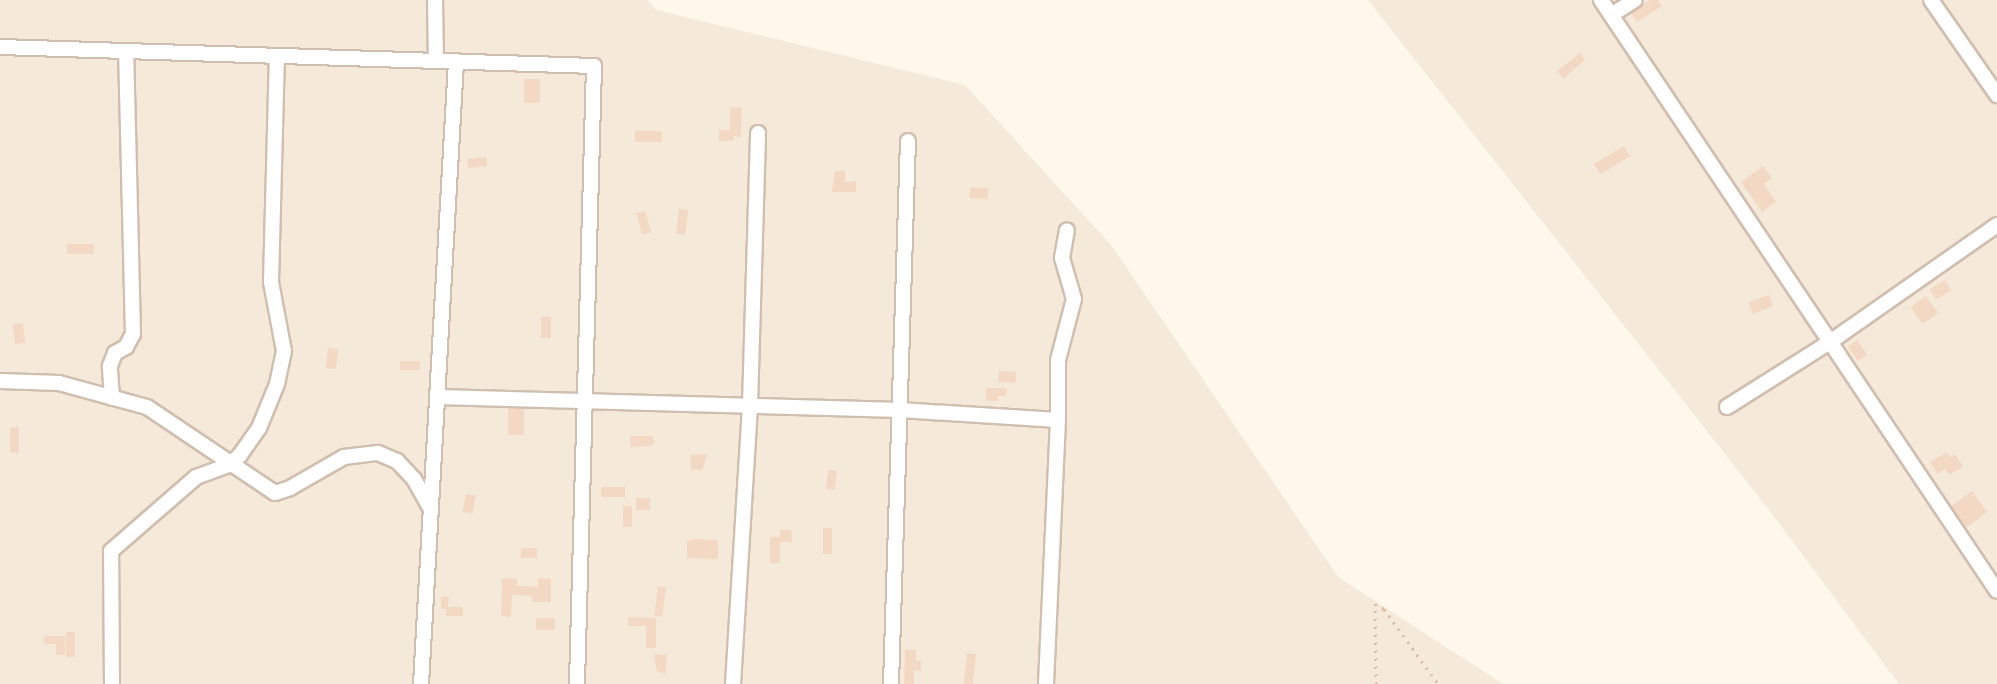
<!DOCTYPE html>
<style>
body{margin:0}
#map{position:relative;width:1997px;height:684px;overflow:hidden;background:#fdf7ec;font-family:Jost,sans-serif}
div>[style]{position:absolute}
[style*='--x']{left:calc(var(--x)*1px);top:calc(var(--y)*1px);width:calc(var(--w)*1px);rotate:calc(var(--a)*1deg)}
.residential>*{inset:0;background:#f5e9da}
.building>*{inset:0;background:#f3d8c3;transform-origin:0 0}
.path>*{height:3px;margin-top:-1.5px;transform-origin:0;background:repeating-linear-gradient(90deg,#d8bba5 0 2px,transparent 0 8px)}
.roads{filter:drop-shadow(2px 0 #d0bfb0) drop-shadow(-2px 0 #d0bfb0) drop-shadow(0 2px #d0bfb0) drop-shadow(0 -2px #d0bfb0)}
.street>*{height:14px;margin:-7px;padding:0 7px;transform-origin:7px;border-radius:7px;background:#fff}
span{translate:-50% -50%;white-space:nowrap;text-align:center;line-height:1.15;-webkit-text-stroke:8px #fffbf3;paint-order:stroke}
</style>
<div id="map">
<div class="residential">
<div style="clip-path:polygon(0 0,648px 0,656px 10px,965px 85px,1111px 245px,1338px 577px,1503px 684px,0 684px)"></div>
<div style="clip-path:polygon(1368px 0,1997px 0,1997px 684px,1899px 684px,1766px 506px)"></div>
</div>
<div class="building">
<div style="clip-path:polygon(1650px 0,1658px 0,1662px 6px,1637px 22px,1630px 12px)"></div>
<div style="clip-path:polygon(1580px 53px,1585px 60px,1563px 79px,1557px 71px)"></div>
<div style="left:540px;top:79px;width:24px;height:16px;rotate:90deg"></div>
<div style="clip-path:polygon(730px 107px,742px 108px,741px 137px,734px 136px,734px 141px,719px 141px,719px 130px,730px 130px)"></div>
<div style="left:635px;top:131px;width:27px;height:11px"></div>
<div style="left:1624px;top:146px;width:12px;height:35px;rotate:59deg"></div>
<div style="left:486px;top:157px;width:9px;height:19px;rotate:84deg"></div>
<div style="clip-path:polygon(1763px 166px,1772px 178px,1764px 184px,1776px 202px,1762px 212px,1741px 182px)"></div>
<div style="clip-path:polygon(835px 171px,845px 171px,845px 182px,856px 181px,856px 192px,832px 192px)"></div>
<div style="left:970px;top:187px;width:18px;height:11px;rotate:3deg"></div>
<div style="left:679px;top:209px;width:9px;height:25px;rotate:6deg"></div>
<div style="left:645px;top:211px;width:22px;height:9px;rotate:74deg"></div>
<div style="left:94px;top:244px;width:10px;height:27px;rotate:90deg"></div>
<div style="left:1945px;top:280px;width:12px;height:18px;rotate:59deg"></div>
<div style="left:1769px;top:295px;width:12px;height:22px;rotate:70deg"></div>
<div style="left:1926px;top:296px;width:21px;height:19px;rotate:55deg"></div>
<div style="left:541px;top:317px;width:10px;height:21px"></div>
<div style="left:23px;top:323px;width:20px;height:10px;rotate:84deg"></div>
<div style="left:1857px;top:340px;width:18px;height:11px;rotate:56deg"></div>
<div style="left:328px;top:348px;width:10px;height:20px;rotate:6deg"></div>
<div style="left:400px;top:361px;width:20px;height:9px"></div>
<div style="left:999px;top:371px;width:17px;height:11px;rotate:3deg"></div>
<div style="clip-path:polygon(986px 388px,1007px 388px,1006px 396px,998px 396px,998px 401px,986px 401px)"></div>
<div style="left:508px;top:404px;width:16px;height:31px"></div>
<div style="left:10px;top:427px;width:9px;height:26px"></div>
<div style="clip-path:polygon(630px 436px,651px 436px,655px 442px,651px 446px,631px 447px)"></div>
<div style="clip-path:polygon(1947px 452px,1950px 457px,1955px 454px,1963px 467px,1949px 475px,1945px 469px,1937px 474px,1930px 462px)"></div>
<div style="clip-path:polygon(707px 454px,702px 470px,691px 470px,690px 455px)"></div>
<div style="left:828px;top:470px;width:9px;height:19px;rotate:6deg"></div>
<div style="left:601px;top:487px;width:24px;height:10px"></div>
<div style="left:1972px;top:491px;width:26px;height:26px;rotate:54deg"></div>
<div style="left:466px;top:494px;width:10px;height:18px;rotate:11deg"></div>
<div style="left:636px;top:498px;width:14px;height:12px"></div>
<div style="left:623px;top:506px;width:9px;height:21px"></div>
<div style="left:823px;top:528px;width:9px;height:26px"></div>
<div style="clip-path:polygon(780px 530px,791px 530px,792px 542px,780px 542px,780px 563px,770px 563px,770px 537px,780px 537px)"></div>
<div style="clip-path:polygon(696px 539px,718px 540px,718px 559px,687px 558px,687px 541px)"></div>
<div style="left:521px;top:548px;width:16px;height:10px"></div>
<div style="clip-path:polygon(502px 578px,517px 579px,517px 586px,538px 587px,538px 578px,551px 579px,551px 602px,532px 602px,532px 596px,512px 595px,511px 617px,501px 616px)"></div>
<div style="left:658px;top:586px;width:8px;height:30px;rotate:7deg"></div>
<div style="clip-path:polygon(441px 597px,449px 597px,448px 607px,463px 607px,463px 616px,446px 616px,446px 609px,441px 609px)"></div>
<div style="clip-path:polygon(628px 617px,656px 618px,656px 648px,646px 648px,646px 626px,628px 626px)"></div>
<div style="left:536px;top:618px;width:19px;height:12px"></div>
<div style="left:66px;top:632px;width:9px;height:25px"></div>
<div style="clip-path:polygon(44px 636px,65px 636px,65px 655px,56px 655px,56px 644px,44px 644px)"></div>
<div style="clip-path:polygon(905px 650px,916px 650px,916px 661px,921px 661px,921px 671px,914px 670px,914px 684px,904px 684px)"></div>
<div style="left:967px;top:653px;width:9px;height:31px;rotate:6deg"></div>
<div style="clip-path:polygon(654px 654px,667px 655px,666px 673px,657px 672px)"></div>
</div>
<div class="path">
<div style="--x:1376;--y:684;--w:80;--a:-90.7"></div>
<div style="--x:1375;--y:604;--w:10;--a:29"></div>
<div style="--x:1384;--y:609;--w:92;--a:54.2"></div>
</div>
<div class="roads">
<div class="street">
<div style="--x:435;--y:0;--w:61;--a:89.1"></div>
<div style="--x:1601;--y:0;--w:711;--a:56.18"></div>
<div style="--x:1931;--y:0;--w:116;--a:55.2"></div>
<div style="--x:1611;--y:15;--w:28;--a:-32"></div>
<div style="--x:0;--y:47;--w:594;--a:1.83"></div>
<div style="--x:594;--y:66;--w:618;--a:91.58"></div>
<div style="--x:0;--y:381;--w:59;--a:1.9"></div>
<div style="--x:59;--y:383;--w:91;--a:15.3"></div>
<div style="--x:147;--y:407;--w:154;--a:33.9"></div>
<div style="--x:275;--y:493;--w:16;--a:-18"></div>
<div style="--x:290;--y:488;--w:62;--a:-29.9"></div>
<div style="--x:344;--y:457;--w:34;--a:-7"></div>
<div style="--x:378;--y:453;--w:21;--a:23"></div>
<div style="--x:397;--y:461;--w:25;--a:47"></div>
<div style="--x:414;--y:479;--w:33;--a:61"></div>
<div style="--x:438;--y:397;--w:462;--a:1.6"></div>
<div style="--x:900;--y:410;--w:158;--a:3.6"></div>
<div style="--x:112;--y:398;--w:32;--a:-94"></div>
<div style="--x:110;--y:366;--w:14;--a:-69"></div>
<div style="--x:115;--y:353;--w:13;--a:-29"></div>
<div style="--x:126;--y:347;--w:15;--a:-62"></div>
<div style="--x:133;--y:334;--w:283;--a:-91.4"></div>
<div style="--x:1727;--y:407;--w:122;--a:-32.3"></div>
<div style="--x:1830;--y:342;--w:204;--a:-35"></div>
<div style="--x:112;--y:684;--w:133;--a:-90.4"></div>
<div style="--x:111;--y:551;--w:113;--a:-41"></div>
<div style="--x:196;--y:477;--w:35;--a:-20"></div>
<div style="--x:229;--y:465;--w:15;--a:-42"></div>
<div style="--x:240;--y:455;--w:33;--a:-55"></div>
<div style="--x:259;--y:428;--w:48;--a:-67.8"></div>
<div style="--x:277;--y:384;--w:34;--a:-78"></div>
<div style="--x:284;--y:351;--w:70;--a:-100.7"></div>
<div style="--x:271;--y:282;--w:226;--a:-88.5"></div>
<div style="--x:421;--y:684;--w:624;--a:-86.78"></div>
<div style="--x:733;--y:684;--w:280;--a:-86.5"></div>
<div style="--x:750;--y:405;--w:272;--a:-88.3"></div>
<div style="--x:891;--y:684;--w:543;--a:-88.21"></div>
<div style="--x:1046;--y:684;--w:264;--a:-87.4"></div>
<div style="--x:1058;--y:420;--w:60;--a:-90"></div>
<div style="--x:1058;--y:360;--w:63;--a:-75.3"></div>
<div style="--x:1074;--y:299;--w:43;--a:-106.3"></div>
<div style="--x:1062;--y:258;--w:28;--a:-80"></div>
</div>
</div>
</div>
